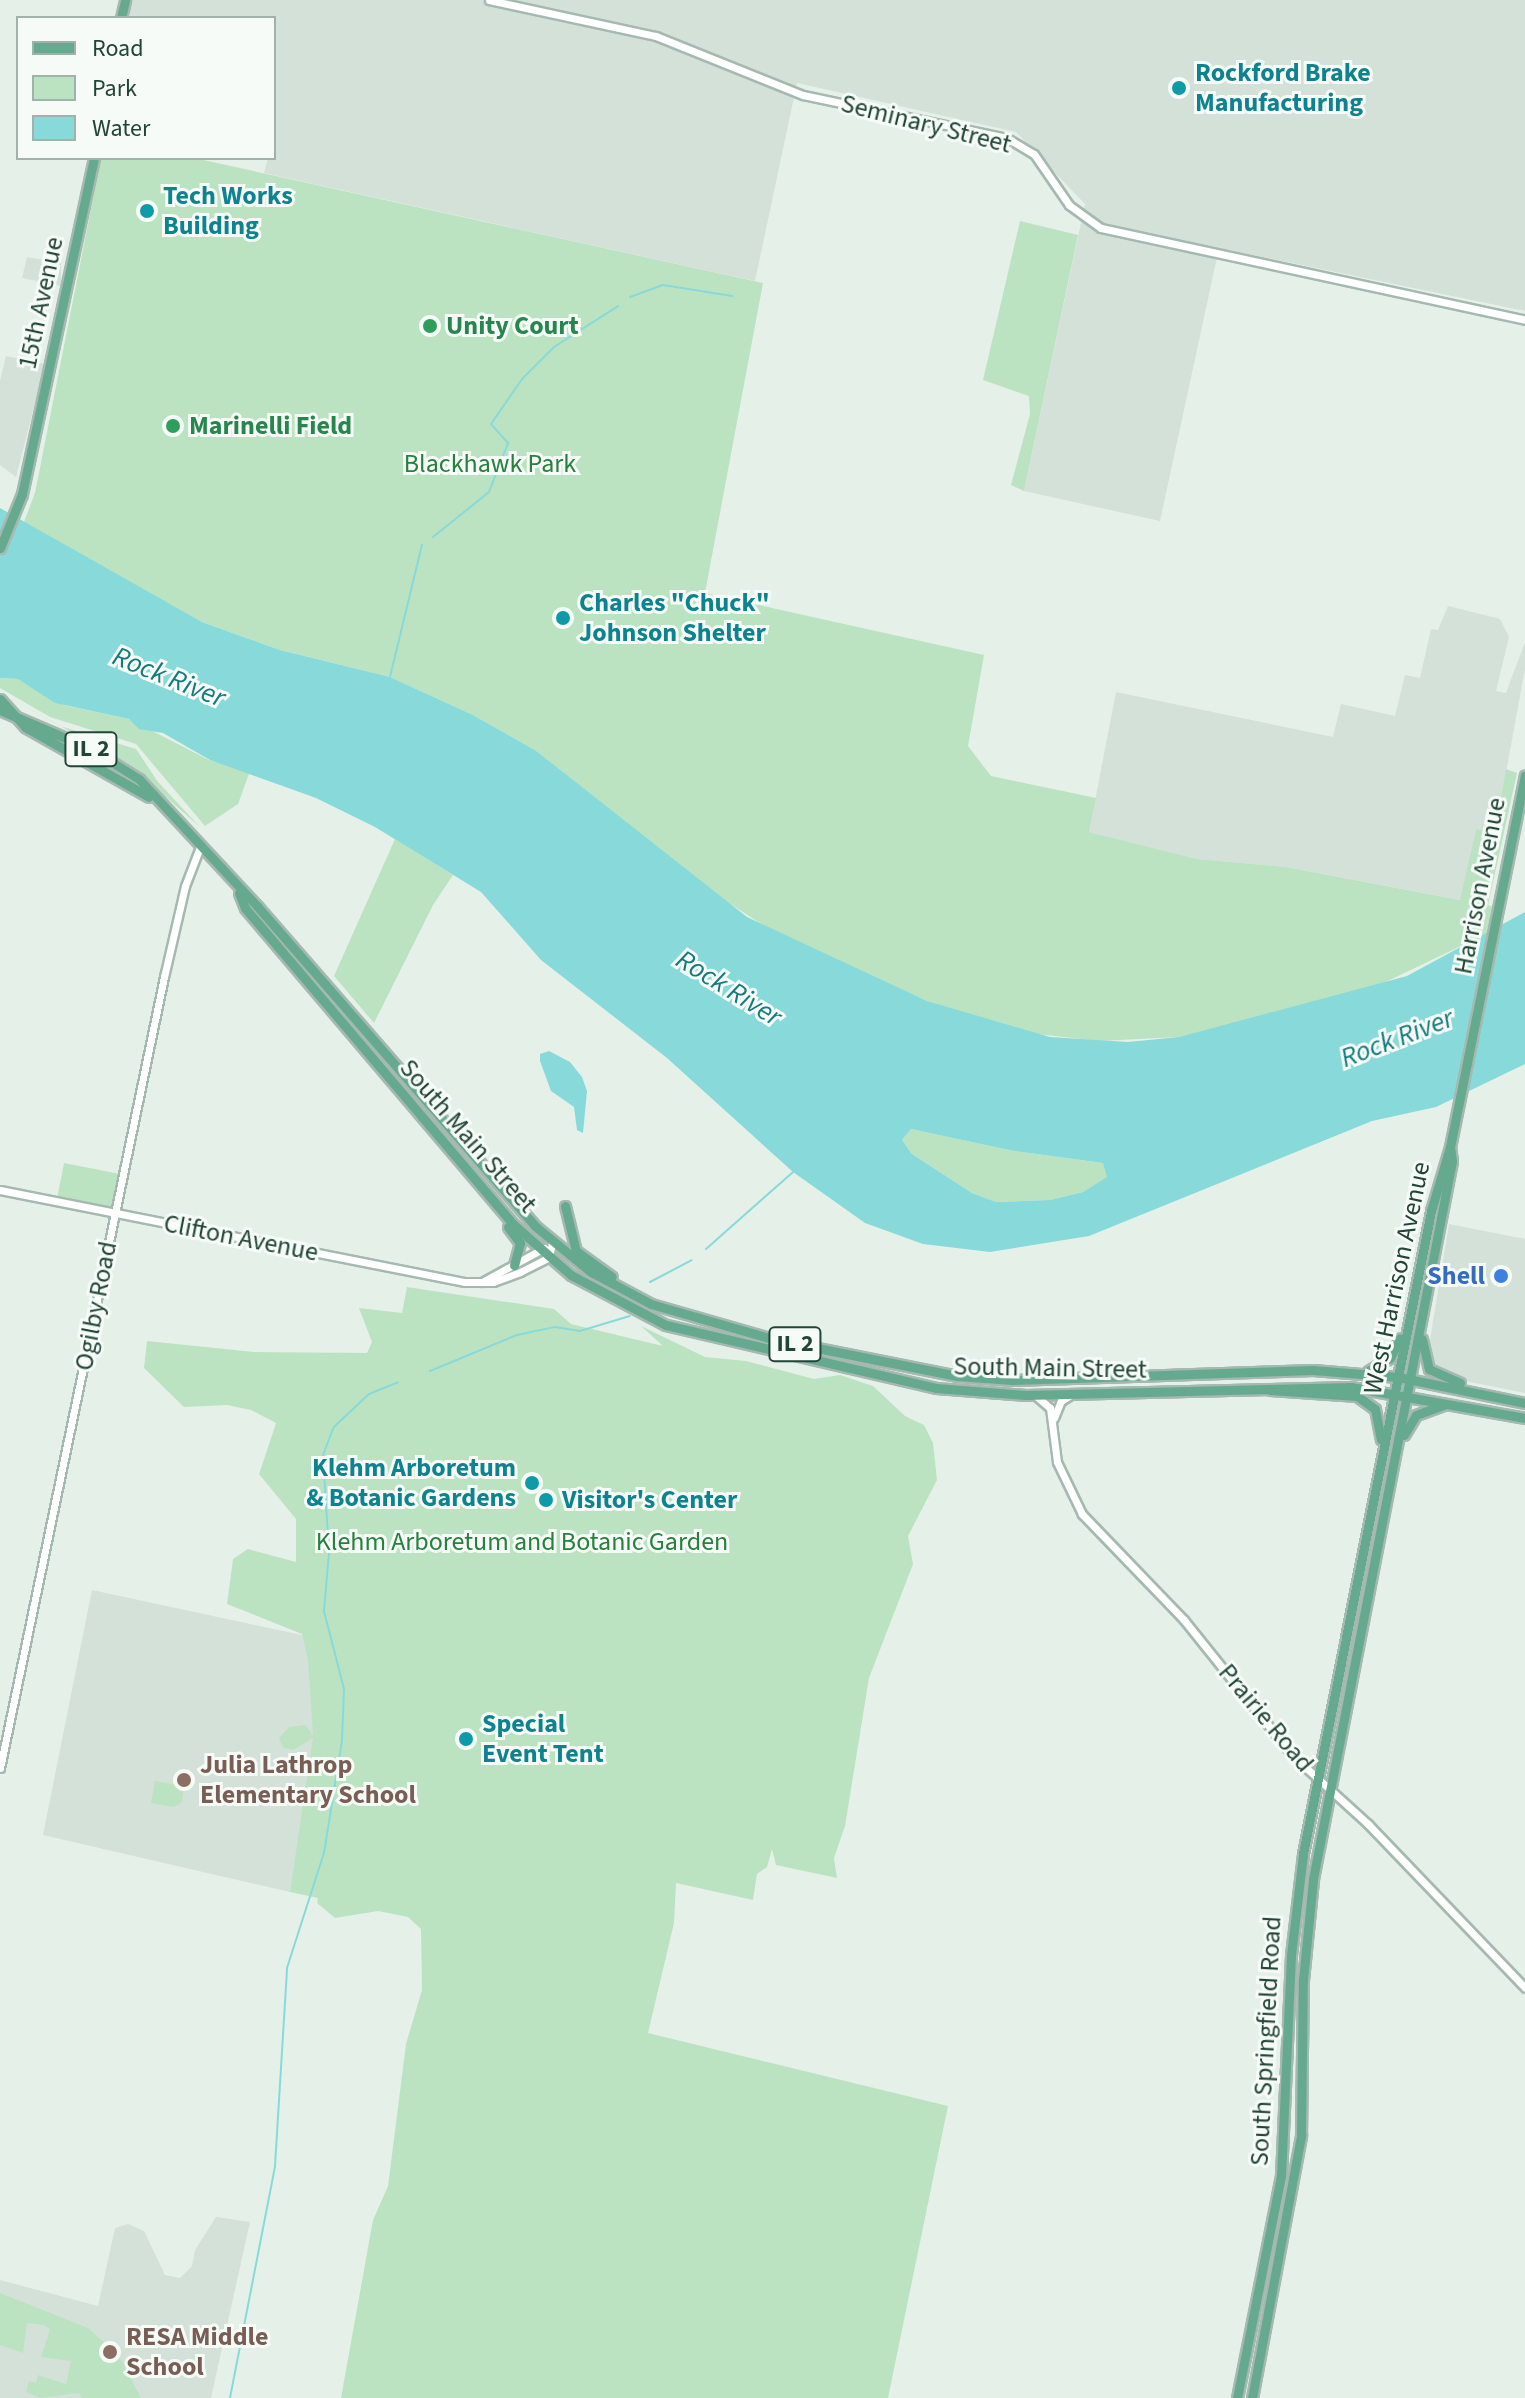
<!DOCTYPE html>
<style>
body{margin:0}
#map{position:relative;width:1525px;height:2398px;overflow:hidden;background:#e5f0e9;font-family:"Source Sans 3",sans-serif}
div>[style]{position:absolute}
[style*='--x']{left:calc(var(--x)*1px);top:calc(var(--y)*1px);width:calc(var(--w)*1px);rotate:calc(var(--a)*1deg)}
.built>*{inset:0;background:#d3e1d8}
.green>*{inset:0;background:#bce3c1;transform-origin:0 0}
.water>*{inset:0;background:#88dada}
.stream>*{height:2px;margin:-1px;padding:0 1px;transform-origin:1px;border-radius:1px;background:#88dada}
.roads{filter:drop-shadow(2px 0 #a6b9b0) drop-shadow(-2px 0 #a6b9b0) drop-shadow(0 2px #a6b9b0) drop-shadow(0 -2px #a6b9b0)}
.minor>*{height:7px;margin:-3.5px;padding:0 3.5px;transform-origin:3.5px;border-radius:3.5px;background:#fff}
.major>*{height:9px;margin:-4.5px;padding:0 4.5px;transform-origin:4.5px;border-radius:4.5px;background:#65aa8e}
.dots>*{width:22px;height:22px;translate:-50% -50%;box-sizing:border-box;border:4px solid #f7fbf8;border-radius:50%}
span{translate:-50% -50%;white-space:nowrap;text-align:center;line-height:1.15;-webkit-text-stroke:6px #f7fbf8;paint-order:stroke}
.shield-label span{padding:2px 6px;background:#f7fbf8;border:2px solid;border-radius:6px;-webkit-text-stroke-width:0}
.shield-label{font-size:24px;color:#214536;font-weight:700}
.culture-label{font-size:26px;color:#0d838f;font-weight:700}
.left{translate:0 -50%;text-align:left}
.right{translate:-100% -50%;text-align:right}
.street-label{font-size:26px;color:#214536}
.leisure-label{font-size:26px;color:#27864d;font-weight:700}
.park-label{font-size:26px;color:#26813c}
.shop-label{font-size:26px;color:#366cbe;font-weight:700}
.education-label{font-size:26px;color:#785e54;font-weight:700}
.water-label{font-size:28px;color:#137b7d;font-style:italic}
.legend{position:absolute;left:16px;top:16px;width:260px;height:144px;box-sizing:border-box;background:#f7fbf8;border:2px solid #a1b2aa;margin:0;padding:10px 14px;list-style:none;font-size:24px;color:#214536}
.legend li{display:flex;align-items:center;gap:16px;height:40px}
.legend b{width:40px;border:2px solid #a1b2aa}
</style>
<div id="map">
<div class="built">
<div style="clip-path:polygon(132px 0,1525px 0,1525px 311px,1219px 248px,1160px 521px,1024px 491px,1085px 204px,1016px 132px,797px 83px,755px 281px,264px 173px,268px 158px,274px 158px,274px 18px,129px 18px)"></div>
<div style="clip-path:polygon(27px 257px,61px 263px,61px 286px,22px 278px)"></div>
<div style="clip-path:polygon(6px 356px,45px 364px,16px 477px,0 465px,0 381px)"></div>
<div style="clip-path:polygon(1448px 606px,1500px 619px,1509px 637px,1496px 691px,1506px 693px,1525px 642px,1525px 669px,1495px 832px,1476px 829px,1461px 900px,1286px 867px,1198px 859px,1089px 832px,1116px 692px,1333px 737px,1341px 704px,1395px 716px,1405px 675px,1420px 678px,1431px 629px,1438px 630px)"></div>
<div style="clip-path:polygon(1449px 1224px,1525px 1239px,1525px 1393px,1450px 1378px,1436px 1368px,1428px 1352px)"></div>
<div style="clip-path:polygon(92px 1590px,316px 1638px,324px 1725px,290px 1892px,43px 1835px)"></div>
<div style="clip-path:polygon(216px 2217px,250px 2222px,211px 2398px,0 2398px,0 2280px,98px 2306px,115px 2228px,128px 2224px,144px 2231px,165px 2275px,180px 2278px,192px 2266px,195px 2250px)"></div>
</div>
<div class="green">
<div style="clip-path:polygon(101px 158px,194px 158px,763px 283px,705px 593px,984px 655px,968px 746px,991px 776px,1096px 798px,1089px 832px,1198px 859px,1286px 867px,1460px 900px,1476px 829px,1495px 832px,1506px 769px,1517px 773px,1488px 905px,1493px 907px,1488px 933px,1373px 988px,1179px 1037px,1100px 1041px,1027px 1033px,927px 1001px,780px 936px,712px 892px,535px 750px,473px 715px,390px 677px,280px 650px,202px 622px,106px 569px,24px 522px,35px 493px)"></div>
<div style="clip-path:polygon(1020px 221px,1078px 235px,1024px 491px,1011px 485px,1030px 414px,1029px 396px,983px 380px)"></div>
<div style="clip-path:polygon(0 678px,18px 679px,63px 705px,129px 719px,209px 760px,250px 771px,238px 804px,205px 826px,136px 744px,50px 717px,0 688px)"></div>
<div style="clip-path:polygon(0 692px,60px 726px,136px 749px,158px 782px,199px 826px,128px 764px)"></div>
<div style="clip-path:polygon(395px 839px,453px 875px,433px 905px,374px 1023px,334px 976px)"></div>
<div style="clip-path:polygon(911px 1129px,1014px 1151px,1103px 1163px,1108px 1177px,1083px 1192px,1050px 1200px,996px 1202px,972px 1193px,912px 1154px,902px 1140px)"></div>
<div style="left:64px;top:1163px;width:56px;height:35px;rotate:11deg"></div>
<div style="clip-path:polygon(407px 1287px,554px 1309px,571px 1324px,663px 1346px,641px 1326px,705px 1357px,746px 1361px,814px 1379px,840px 1375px,873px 1386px,905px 1416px,924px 1425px,933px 1443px,937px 1480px,908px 1536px,913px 1564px,869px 1678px,845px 1826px,834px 1858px,837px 1878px,776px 1865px,772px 1849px,767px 1867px,757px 1874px,753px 1900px,676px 1883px,674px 1923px,648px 2033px,948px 2106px,888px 2398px,341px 2398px,373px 2220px,388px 2186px,406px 2044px,422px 1990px,421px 1929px,408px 1917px,378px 1911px,335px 1918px,317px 1903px,318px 1898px,290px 1892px,313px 1738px,293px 1750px,283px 1748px,279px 1738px,289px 1727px,305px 1725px,313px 1735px,308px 1660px,302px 1634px,227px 1604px,233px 1559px,248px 1549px,296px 1562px,296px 1519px,259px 1474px,276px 1423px,251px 1410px,227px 1405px,184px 1407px,144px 1368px,147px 1341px,254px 1352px,367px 1353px,372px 1342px,359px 1308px,402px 1313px)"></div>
<div style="clip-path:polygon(155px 1781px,184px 1786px,182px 1802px,174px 1807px,151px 1803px)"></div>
<div style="clip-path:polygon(0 2293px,88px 2328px,119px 2356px,141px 2398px,82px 2398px,79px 2393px,40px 2398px,26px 2392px,29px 2381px,36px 2383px,38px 2375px,66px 2384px,71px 2361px,41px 2357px,50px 2329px,44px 2325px,27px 2323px,23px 2353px,0 2345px)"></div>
</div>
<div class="water">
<div style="clip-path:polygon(evenodd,0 508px,202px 622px,280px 650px,390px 677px,473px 715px,535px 750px,747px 917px,927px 1001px,1050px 1037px,1128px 1042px,1179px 1037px,1407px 976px,1525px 912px,1525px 1064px,1436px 1107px,1372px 1121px,1089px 1236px,990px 1252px,923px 1244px,865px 1223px,793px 1172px,667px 1058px,541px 960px,481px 892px,375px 827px,316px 798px,210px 760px,163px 733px,139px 729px,129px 719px,55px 703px,18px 679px,0 678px,0 508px,911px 1129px,1014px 1151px,1103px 1163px,1107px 1177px,1083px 1192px,1050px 1200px,996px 1202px,972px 1193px,912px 1154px,902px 1140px,911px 1129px)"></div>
<div style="clip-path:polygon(549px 1051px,570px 1062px,582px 1077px,587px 1091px,583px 1133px,577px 1130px,574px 1107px,551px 1091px,540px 1061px,540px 1054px)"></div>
</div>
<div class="stream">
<div style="--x:630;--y:297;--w:35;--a:-20"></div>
<div style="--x:663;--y:285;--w:70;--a:9.1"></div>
<div style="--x:433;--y:537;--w:72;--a:-38.8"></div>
<div style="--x:489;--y:492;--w:53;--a:-68.8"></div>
<div style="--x:508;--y:443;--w:25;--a:-132"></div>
<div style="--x:491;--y:424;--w:55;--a:-55.4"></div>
<div style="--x:522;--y:379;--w:45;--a:-45"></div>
<div style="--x:554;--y:347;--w:76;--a:-32.6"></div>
<div style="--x:390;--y:677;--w:136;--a:-76.4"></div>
<div style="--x:706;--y:1249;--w:116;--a:-41.5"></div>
<div style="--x:650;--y:1282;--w:47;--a:-27.6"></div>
<div style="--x:430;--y:1371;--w:94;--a:-22.5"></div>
<div style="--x:517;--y:1335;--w:39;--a:-12"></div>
<div style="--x:555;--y:1327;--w:25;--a:9"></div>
<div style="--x:580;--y:1331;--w:52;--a:-16.7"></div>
<div style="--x:230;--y:2398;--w:236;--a:-79"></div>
<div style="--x:275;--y:2166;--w:198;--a:-86.5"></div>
<div style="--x:287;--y:1968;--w:121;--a:-72.2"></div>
<div style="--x:324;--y:1853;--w:113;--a:-80.9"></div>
<div style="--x:342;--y:1741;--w:52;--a:-87.8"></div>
<div style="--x:344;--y:1689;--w:81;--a:-104.4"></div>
<div style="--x:324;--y:1611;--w:58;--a:-85.1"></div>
<div style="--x:329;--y:1553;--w:98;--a:-93.5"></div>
<div style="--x:323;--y:1455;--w:30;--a:-69"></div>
<div style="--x:334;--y:1427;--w:48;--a:-43.3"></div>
<div style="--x:369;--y:1394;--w:31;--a:-22"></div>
</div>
<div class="roads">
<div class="minor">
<div style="--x:489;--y:0;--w:171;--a:12.2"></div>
<div style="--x:656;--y:36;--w:158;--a:21.9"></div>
<div style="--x:803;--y:95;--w:208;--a:11.9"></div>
<div style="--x:1007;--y:138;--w:31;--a:31"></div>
<div style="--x:1034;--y:154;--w:62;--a:55.5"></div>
<div style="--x:1069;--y:205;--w:39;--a:36"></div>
<div style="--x:1101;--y:228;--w:434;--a:12.2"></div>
<div style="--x:0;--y:1190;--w:474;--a:11.2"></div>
<div style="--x:465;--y:1282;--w:28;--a:0"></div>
<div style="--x:493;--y:1282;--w:29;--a:-20"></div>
<div style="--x:520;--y:1272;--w:33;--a:-27"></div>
<div style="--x:549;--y:1257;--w:14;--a:-78"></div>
<div style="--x:482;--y:1282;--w:71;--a:-28.7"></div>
<div style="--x:1035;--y:1395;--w:20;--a:41"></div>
<div style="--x:1050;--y:1408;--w:54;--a:82.6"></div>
<div style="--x:1057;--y:1462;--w:58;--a:64.3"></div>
<div style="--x:1082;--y:1514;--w:147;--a:46.1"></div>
<div style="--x:1184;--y:1620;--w:173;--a:51.3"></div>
<div style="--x:1292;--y:1755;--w:103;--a:42.2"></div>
<div style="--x:1368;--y:1824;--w:227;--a:46.2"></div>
<div style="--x:1054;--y:1418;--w:18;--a:-68"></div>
<div style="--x:1061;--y:1401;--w:13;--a:-32"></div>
<div style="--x:0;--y:1768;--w:808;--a:-78.29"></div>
<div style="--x:164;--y:977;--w:93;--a:-77"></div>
<div style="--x:185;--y:886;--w:42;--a:-69"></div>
</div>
<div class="major">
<div style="--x:121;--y:18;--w:18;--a:-77"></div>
<div style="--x:0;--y:548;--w:58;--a:-67.8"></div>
<div style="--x:22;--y:494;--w:344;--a:-77.9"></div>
<div style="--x:0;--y:699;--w:38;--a:48"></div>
<div style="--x:25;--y:727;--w:142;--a:29.4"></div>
<div style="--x:0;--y:710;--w:99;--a:23.2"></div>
<div style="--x:91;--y:749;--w:57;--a:32"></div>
<div style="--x:139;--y:779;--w:173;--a:47.1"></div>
<div style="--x:257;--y:906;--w:424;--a:49"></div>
<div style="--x:535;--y:1226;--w:72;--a:39.4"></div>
<div style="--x:591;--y:1272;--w:68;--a:28.1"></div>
<div style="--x:651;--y:1304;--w:126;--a:16.1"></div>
<div style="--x:772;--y:1339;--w:189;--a:11.3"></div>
<div style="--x:957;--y:1376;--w:55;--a:4.2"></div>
<div style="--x:1012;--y:1380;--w:301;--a:-1.9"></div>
<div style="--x:1313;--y:1370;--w:85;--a:4.7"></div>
<div style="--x:1398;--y:1377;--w:130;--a:11.6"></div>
<div style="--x:239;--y:893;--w:16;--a:68"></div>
<div style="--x:245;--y:908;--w:416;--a:49.7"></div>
<div style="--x:514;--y:1225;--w:76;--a:41.3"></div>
<div style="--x:571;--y:1275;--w:107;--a:27.8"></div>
<div style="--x:666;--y:1325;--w:277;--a:13.1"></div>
<div style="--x:936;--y:1388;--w:90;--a:4.4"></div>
<div style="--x:1026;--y:1395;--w:325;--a:-1.4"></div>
<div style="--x:1351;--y:1387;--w:177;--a:10.1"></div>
<div style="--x:565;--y:1206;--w:46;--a:76.3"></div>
<div style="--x:576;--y:1251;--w:44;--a:35.8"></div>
<div style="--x:508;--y:1227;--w:20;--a:53"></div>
<div style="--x:520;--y:1243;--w:23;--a:105"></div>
<div style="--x:1422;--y:1339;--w:31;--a:77"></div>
<div style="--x:1429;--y:1369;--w:34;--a:24"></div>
<div style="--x:1368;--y:1371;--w:26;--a:-31"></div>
<div style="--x:1390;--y:1358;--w:22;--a:-63"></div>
<div style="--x:1270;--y:1390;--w:87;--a:3.9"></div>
<div style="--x:1357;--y:1396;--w:22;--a:36"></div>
<div style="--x:1375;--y:1409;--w:31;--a:79"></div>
<div style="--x:1404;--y:1435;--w:23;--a:-59"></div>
<div style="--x:1416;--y:1415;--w:29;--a:-20"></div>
<div style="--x:1237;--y:2398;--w:226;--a:-78.8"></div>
<div style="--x:1281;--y:2176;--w:221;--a:-87.4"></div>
<div style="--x:1291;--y:1955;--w:102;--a:-83.2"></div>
<div style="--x:1303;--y:1854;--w:656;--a:-78.74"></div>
<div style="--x:1431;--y:1211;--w:67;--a:-73.5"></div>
<div style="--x:1450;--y:1147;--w:379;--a:-78.6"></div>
<div style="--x:1252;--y:2398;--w:268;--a:-79.4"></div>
<div style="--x:1301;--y:2135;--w:155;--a:-89.3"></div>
<div style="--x:1303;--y:1980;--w:101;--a:-84.3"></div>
<div style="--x:1313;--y:1879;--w:731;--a:-79.04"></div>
<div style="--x:1452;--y:1161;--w:14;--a:-98"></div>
</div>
</div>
<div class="dots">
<div style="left:1179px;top:88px;background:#0f9aa8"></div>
<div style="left:147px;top:211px;background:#0f9aa8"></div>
<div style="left:430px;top:326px;background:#2e9e5b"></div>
<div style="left:173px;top:426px;background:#2e9e5b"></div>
<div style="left:563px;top:618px;background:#0f9aa8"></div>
<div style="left:1501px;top:1276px;background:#3f7fe0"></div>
<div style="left:532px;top:1483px;background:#0f9aa8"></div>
<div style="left:546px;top:1500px;background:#0f9aa8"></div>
<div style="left:466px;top:1739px;background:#0f9aa8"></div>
<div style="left:184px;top:1780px;background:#8d6e63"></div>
<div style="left:110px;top:2352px;background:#8d6e63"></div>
</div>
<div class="shield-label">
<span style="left:91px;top:749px">IL 2</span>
<span style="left:795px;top:1344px">IL 2</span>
</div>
<div class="culture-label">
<span class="left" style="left:1195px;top:88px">Rockford Brake<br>Manufacturing</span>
<span class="left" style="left:163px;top:211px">Tech Works<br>Building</span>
<span class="left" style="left:579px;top:618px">Charles "Chuck"<br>Johnson Shelter</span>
<span class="right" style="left:516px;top:1483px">Klehm Arboretum<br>&amp; Botanic Gardens</span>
<span class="left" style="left:562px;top:1500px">Visitor's Center</span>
<span class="left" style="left:482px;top:1739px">Special<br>Event Tent</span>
</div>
<div class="street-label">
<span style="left:926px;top:124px;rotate:14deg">Seminary Street</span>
<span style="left:41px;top:303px;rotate:-78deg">15th Avenue</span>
<span style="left:1480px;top:886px;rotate:-79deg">Harrison Avenue</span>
<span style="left:468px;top:1136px;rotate:49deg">South Main Street</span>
<span style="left:241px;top:1238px;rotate:11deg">Clifton Avenue</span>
<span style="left:1397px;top:1278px;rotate:-78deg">West Harrison Avenue</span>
<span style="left:96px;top:1306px;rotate:-79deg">Ogilby Road</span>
<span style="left:1050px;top:1368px;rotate:1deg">South Main Street</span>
<span style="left:1266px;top:1718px;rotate:50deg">Prairie Road</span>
<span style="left:1266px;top:2041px;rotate:-87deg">South Springfield Road</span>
</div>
<div class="leisure-label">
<span class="left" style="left:446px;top:326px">Unity Court</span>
<span class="left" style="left:189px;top:426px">Marinelli Field</span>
</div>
<div class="park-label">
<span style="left:490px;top:464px">Blackhawk Park</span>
<span style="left:522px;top:1542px">Klehm Arboretum and Botanic Garden</span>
</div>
<div class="shop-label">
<span class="right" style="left:1485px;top:1276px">Shell</span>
</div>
<div class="education-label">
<span class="left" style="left:200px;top:1780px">Julia Lathrop<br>Elementary School</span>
<span class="left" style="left:126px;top:2352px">RESA Middle<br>School</span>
</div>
<div class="water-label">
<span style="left:169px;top:677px;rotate:22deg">Rock River</span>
<span style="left:729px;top:988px;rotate:32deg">Rock River</span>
<span style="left:1397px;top:1038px;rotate:-21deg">Rock River</span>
</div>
<ul class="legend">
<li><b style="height:10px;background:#65aa8e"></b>Road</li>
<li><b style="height:22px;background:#bce3c1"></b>Park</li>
<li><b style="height:22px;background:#88dada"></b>Water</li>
</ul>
</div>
